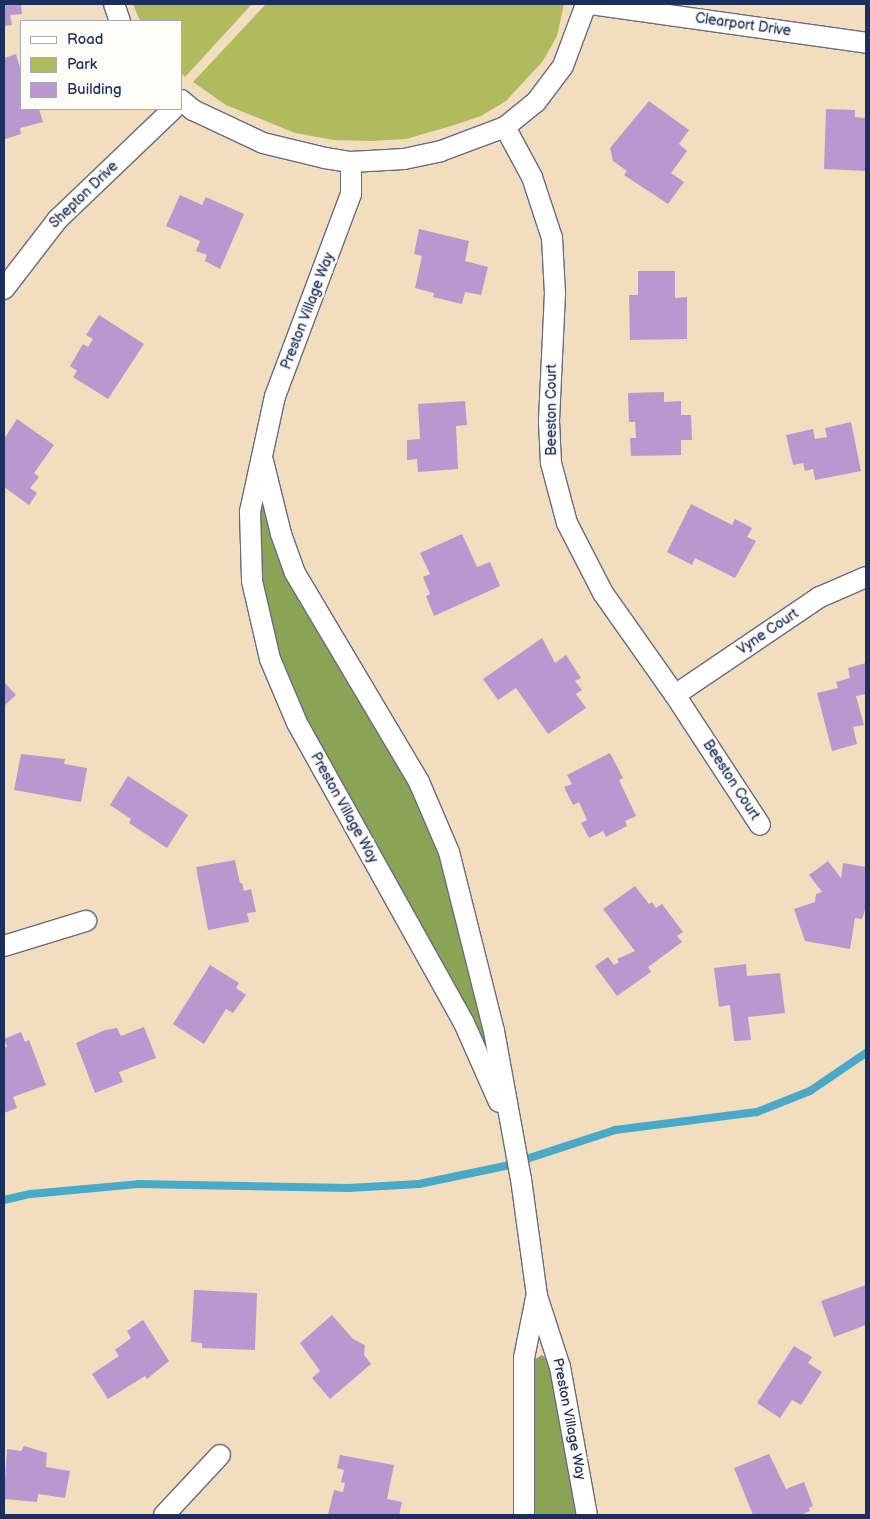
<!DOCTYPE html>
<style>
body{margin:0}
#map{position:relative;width:870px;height:1519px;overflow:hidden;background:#f3ddbf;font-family:"Balsamiq Sans",sans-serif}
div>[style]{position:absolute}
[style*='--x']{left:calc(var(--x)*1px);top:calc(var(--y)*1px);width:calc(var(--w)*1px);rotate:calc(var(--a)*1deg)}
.green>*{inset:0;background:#afbb5c}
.forest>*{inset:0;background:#8ba354}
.stream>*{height:8px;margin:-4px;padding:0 4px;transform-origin:4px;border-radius:4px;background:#48a9c8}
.building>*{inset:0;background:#bb97cf}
.roads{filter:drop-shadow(1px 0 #676c80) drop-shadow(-1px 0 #676c80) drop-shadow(0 1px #676c80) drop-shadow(0 -1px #676c80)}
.street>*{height:20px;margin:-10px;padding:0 10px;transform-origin:10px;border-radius:10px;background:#fff}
span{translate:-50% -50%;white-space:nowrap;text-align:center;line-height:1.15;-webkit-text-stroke:5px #fdfcf7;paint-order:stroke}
.street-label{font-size:14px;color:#1b2f5e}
.frame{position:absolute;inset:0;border:5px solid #1b2f5e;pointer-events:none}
.legend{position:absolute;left:20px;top:20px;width:162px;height:90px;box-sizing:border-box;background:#fdfcf7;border:1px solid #a3aaba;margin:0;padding:6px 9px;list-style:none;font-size:15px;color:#1b2f5e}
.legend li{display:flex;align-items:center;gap:10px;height:25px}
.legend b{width:25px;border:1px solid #a3aaba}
</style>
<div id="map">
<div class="green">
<div style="clip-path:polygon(133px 4px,252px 4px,185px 77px,181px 73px,181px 21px,140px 21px)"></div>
<div style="clip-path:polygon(266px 4px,564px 4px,557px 36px,543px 61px,506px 101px,481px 116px,451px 126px,406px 139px,371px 141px,334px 140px,295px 133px,226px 105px,193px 82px)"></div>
</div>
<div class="forest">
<div style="clip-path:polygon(262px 481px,276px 542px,404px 767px,432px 825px,501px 1093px,295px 704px,271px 637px,256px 568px)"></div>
<div style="clip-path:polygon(542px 1355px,550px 1362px,577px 1515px,533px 1515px,532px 1361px)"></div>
</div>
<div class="stream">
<div style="--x:4;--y:1200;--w:28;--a:-13"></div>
<div style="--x:31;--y:1194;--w:107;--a:-5.3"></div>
<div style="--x:138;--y:1184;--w:210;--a:1.1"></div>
<div style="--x:348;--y:1188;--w:71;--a:-3.2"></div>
<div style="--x:419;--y:1184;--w:88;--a:-11.8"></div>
<div style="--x:505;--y:1166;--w:116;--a:-18.1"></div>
<div style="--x:615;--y:1130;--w:143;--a:-7.2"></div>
<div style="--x:757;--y:1112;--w:57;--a:-21.6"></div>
<div style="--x:810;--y:1091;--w:68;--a:-34.2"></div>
</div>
<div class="building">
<div style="clip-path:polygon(4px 4px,21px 4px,22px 14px,10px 15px,12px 25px,4px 26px)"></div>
<div style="clip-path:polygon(16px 54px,21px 71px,21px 109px,39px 109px,43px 122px,20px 128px,21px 134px,5px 139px,4px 58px)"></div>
<div style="clip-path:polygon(649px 101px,689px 130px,679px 144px,687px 151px,671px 173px,684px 182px,668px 204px,624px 175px,627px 171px,613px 161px,610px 148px)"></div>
<div style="clip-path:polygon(826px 109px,855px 110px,855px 117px,866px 118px,866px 171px,824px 169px)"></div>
<div style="clip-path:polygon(180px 195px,202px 205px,206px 197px,244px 214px,220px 269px,205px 261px,207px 255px,196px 251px,200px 241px,166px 226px)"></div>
<div style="clip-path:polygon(419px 229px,469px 241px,465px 261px,488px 267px,481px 295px,465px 292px,462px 304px,433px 297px,434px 293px,415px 288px,422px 256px,414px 254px)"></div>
<div style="clip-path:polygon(638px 271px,675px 271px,675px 298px,687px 297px,687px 339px,630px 340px,629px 295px,638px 295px)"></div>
<div style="clip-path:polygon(99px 315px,144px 344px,108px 399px,73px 377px,77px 371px,70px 366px,83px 344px,88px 347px,93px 339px,86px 335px)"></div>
<div style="clip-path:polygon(664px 392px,664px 402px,681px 401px,681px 415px,691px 415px,692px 440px,681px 440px,681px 455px,631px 456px,630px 438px,636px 438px,635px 422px,629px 422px,628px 393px)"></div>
<div style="clip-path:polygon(465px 401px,467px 425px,456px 426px,458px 469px,418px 472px,417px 459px,407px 460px,407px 440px,420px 439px,418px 404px)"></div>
<div style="clip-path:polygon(17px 419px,54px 445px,34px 473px,39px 477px,30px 488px,37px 493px,29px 505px,4px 487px,4px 439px)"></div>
<div style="clip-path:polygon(851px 422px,861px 471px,815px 480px,813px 469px,805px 471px,803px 463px,793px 465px,786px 435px,813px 429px,815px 439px,827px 437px,825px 428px)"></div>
<div style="clip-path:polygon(691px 504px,732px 525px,735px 519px,752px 528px,747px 537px,756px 541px,735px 578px,695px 558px,692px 565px,667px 552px)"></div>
<div style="clip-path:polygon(462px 534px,477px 567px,490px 562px,500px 586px,434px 616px,426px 596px,430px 594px,423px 577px,430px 574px,420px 553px)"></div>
<div style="clip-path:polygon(542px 638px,555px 663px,566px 655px,581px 678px,575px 681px,582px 690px,576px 694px,586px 708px,548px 734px,516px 688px,498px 700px,483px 679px)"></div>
<div style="clip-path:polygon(866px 663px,866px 694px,856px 696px,864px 725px,853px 727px,857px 744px,832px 751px,817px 693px,838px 688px,836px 682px,850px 678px,848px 668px)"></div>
<div style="clip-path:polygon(4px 682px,16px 695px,4px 706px)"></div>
<div style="clip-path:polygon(610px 753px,623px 778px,619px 780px,636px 816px,625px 821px,627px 826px,606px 837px,603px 831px,589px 838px,581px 823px,587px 820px,579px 802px,573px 805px,564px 787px,572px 784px,567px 775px)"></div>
<div style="clip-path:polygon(21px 754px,65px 759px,64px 764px,87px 768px,81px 802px,14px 790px)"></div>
<div style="clip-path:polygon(128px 776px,188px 815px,167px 848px,129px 823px,131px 819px,110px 805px)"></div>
<div style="clip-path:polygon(235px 860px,240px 883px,242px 883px,244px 891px,251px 889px,256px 912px,247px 913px,249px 922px,208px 930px,196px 867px)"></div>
<div style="clip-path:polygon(828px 861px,841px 878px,843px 863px,866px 867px,866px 907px,862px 919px,855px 918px,850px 949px,805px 941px,794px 909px,815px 902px,816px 894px,822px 892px,809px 875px)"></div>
<div style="clip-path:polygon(635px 886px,649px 904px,652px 902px,656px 908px,662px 904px,683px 932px,677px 936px,682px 942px,648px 967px,651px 972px,617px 996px,595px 966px,608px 957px,614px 965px,619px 962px,617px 959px,635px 951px,603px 909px)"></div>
<div style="clip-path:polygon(746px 964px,747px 976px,780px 973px,785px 1013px,748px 1017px,751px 1040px,734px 1041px,730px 1005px,719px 1007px,714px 968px)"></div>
<div style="clip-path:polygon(210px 965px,239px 983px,236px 988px,246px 995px,233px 1013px,226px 1009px,204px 1044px,173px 1024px)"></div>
<div style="clip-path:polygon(144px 1027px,156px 1058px,119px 1072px,123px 1082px,95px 1093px,76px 1043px,105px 1030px,117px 1028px,121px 1036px)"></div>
<div style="clip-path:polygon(21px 1032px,25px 1042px,29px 1040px,46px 1085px,13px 1097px,17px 1108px,4px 1113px,4px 1048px,7px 1047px,4px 1039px)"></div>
<div style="clip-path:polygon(866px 1285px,866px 1325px,834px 1337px,821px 1301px)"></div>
<div style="clip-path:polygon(194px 1290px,257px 1293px,255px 1350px,202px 1348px,202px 1343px,191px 1342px)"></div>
<div style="clip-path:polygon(332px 1315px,353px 1339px,365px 1345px,364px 1355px,371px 1364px,330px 1399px,312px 1378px,320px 1371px,300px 1343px)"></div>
<div style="clip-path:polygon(143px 1320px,169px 1361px,147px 1379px,145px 1376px,108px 1399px,92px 1374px,119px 1356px,115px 1350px,131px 1338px,127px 1331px)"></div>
<div style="clip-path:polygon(794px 1346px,812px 1357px,808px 1363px,822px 1372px,801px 1405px,792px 1400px,780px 1418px,757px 1403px)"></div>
<div style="clip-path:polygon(24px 1446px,47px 1453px,46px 1467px,70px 1471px,65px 1498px,38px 1494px,37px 1502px,4px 1499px,7px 1449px,21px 1451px)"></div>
<div style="clip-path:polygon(769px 1454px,786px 1489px,804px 1482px,813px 1506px,809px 1508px,810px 1511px,800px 1515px,753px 1515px,734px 1468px)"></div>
<div style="clip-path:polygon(340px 1455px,394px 1465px,387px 1499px,402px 1502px,399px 1515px,328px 1515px,334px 1490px,343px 1492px,345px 1483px,341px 1482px,344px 1470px,337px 1468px)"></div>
</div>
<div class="roads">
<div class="street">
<div style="--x:114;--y:4;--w:18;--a:71"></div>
<div style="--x:590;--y:4;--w:279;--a:8"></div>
<div style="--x:181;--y:100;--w:16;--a:40"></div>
<div style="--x:193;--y:110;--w:77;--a:25.2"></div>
<div style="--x:263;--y:143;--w:64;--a:13.6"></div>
<div style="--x:325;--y:158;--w:26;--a:9"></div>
<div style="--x:351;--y:162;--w:53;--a:-3.2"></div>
<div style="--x:404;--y:159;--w:38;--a:-12"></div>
<div style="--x:441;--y:151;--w:68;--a:-20.6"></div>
<div style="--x:505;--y:127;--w:40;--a:-39"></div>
<div style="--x:536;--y:102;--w:45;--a:-53.1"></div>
<div style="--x:563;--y:66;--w:66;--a:-69.6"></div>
<div style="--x:505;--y:127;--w:57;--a:61.6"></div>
<div style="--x:532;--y:177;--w:64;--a:71.8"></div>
<div style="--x:552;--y:238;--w:55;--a:86.9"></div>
<div style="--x:555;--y:293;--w:128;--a:92.7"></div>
<div style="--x:549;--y:421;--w:42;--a:87.3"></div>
<div style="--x:551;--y:463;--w:62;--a:75.1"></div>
<div style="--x:567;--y:523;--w:79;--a:62.8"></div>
<div style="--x:603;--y:593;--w:125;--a:54.8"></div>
<div style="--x:675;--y:695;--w:155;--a:56.8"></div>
<div style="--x:351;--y:162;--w:32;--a:90"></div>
<div style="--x:351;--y:194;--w:216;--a:110.6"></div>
<div style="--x:275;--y:396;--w:119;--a:102.2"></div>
<div style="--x:250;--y:512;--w:69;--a:88.3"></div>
<div style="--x:252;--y:581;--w:80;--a:77"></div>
<div style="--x:270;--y:659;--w:69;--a:67.1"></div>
<div style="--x:297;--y:723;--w:343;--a:60.9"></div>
<div style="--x:464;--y:1023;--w:86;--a:66.1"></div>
<div style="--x:4;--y:289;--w:88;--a:-52.4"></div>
<div style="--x:58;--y:219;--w:159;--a:-43.7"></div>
<div style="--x:263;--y:461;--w:75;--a:76.1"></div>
<div style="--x:281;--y:534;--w:41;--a:70.3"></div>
<div style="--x:295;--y:573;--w:243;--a:59.3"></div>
<div style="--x:419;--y:782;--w:76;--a:66.8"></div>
<div style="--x:449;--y:852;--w:185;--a:75.9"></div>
<div style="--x:494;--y:1031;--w:150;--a:79.7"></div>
<div style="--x:521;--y:1179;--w:118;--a:82.2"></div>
<div style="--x:537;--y:1296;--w:75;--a:72.1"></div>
<div style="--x:560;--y:1367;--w:150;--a:79.7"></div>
<div style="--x:675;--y:695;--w:175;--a:-34.1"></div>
<div style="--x:820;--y:597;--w:50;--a:-23.5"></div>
<div style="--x:4;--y:946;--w:86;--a:-17"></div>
<div style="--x:164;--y:1515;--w:82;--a:-47"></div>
<div style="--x:524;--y:1515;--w:157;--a:-90"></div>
<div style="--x:524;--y:1358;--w:61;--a:-78.7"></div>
</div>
</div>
<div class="street-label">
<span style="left:743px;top:25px;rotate:8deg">Clearport Drive</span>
<span style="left:84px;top:195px;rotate:-44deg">Shepton Drive</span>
<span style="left:308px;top:311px;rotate:-69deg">Preston Village Way</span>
<span style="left:552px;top:410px;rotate:-90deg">Beeston Court</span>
<span style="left:768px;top:632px;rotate:-34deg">Vyne Court</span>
<span style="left:731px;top:780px;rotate:57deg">Beeston Court</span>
<span style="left:344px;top:808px;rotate:61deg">Preston Village Way</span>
<span style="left:569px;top:1419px;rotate:79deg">Preston Village Way</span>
</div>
<div class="frame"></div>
<ul class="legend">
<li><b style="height:6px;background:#fff"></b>Road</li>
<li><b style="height:14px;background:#afbb5c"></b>Park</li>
<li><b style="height:14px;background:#bb97cf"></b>Building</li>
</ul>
</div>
